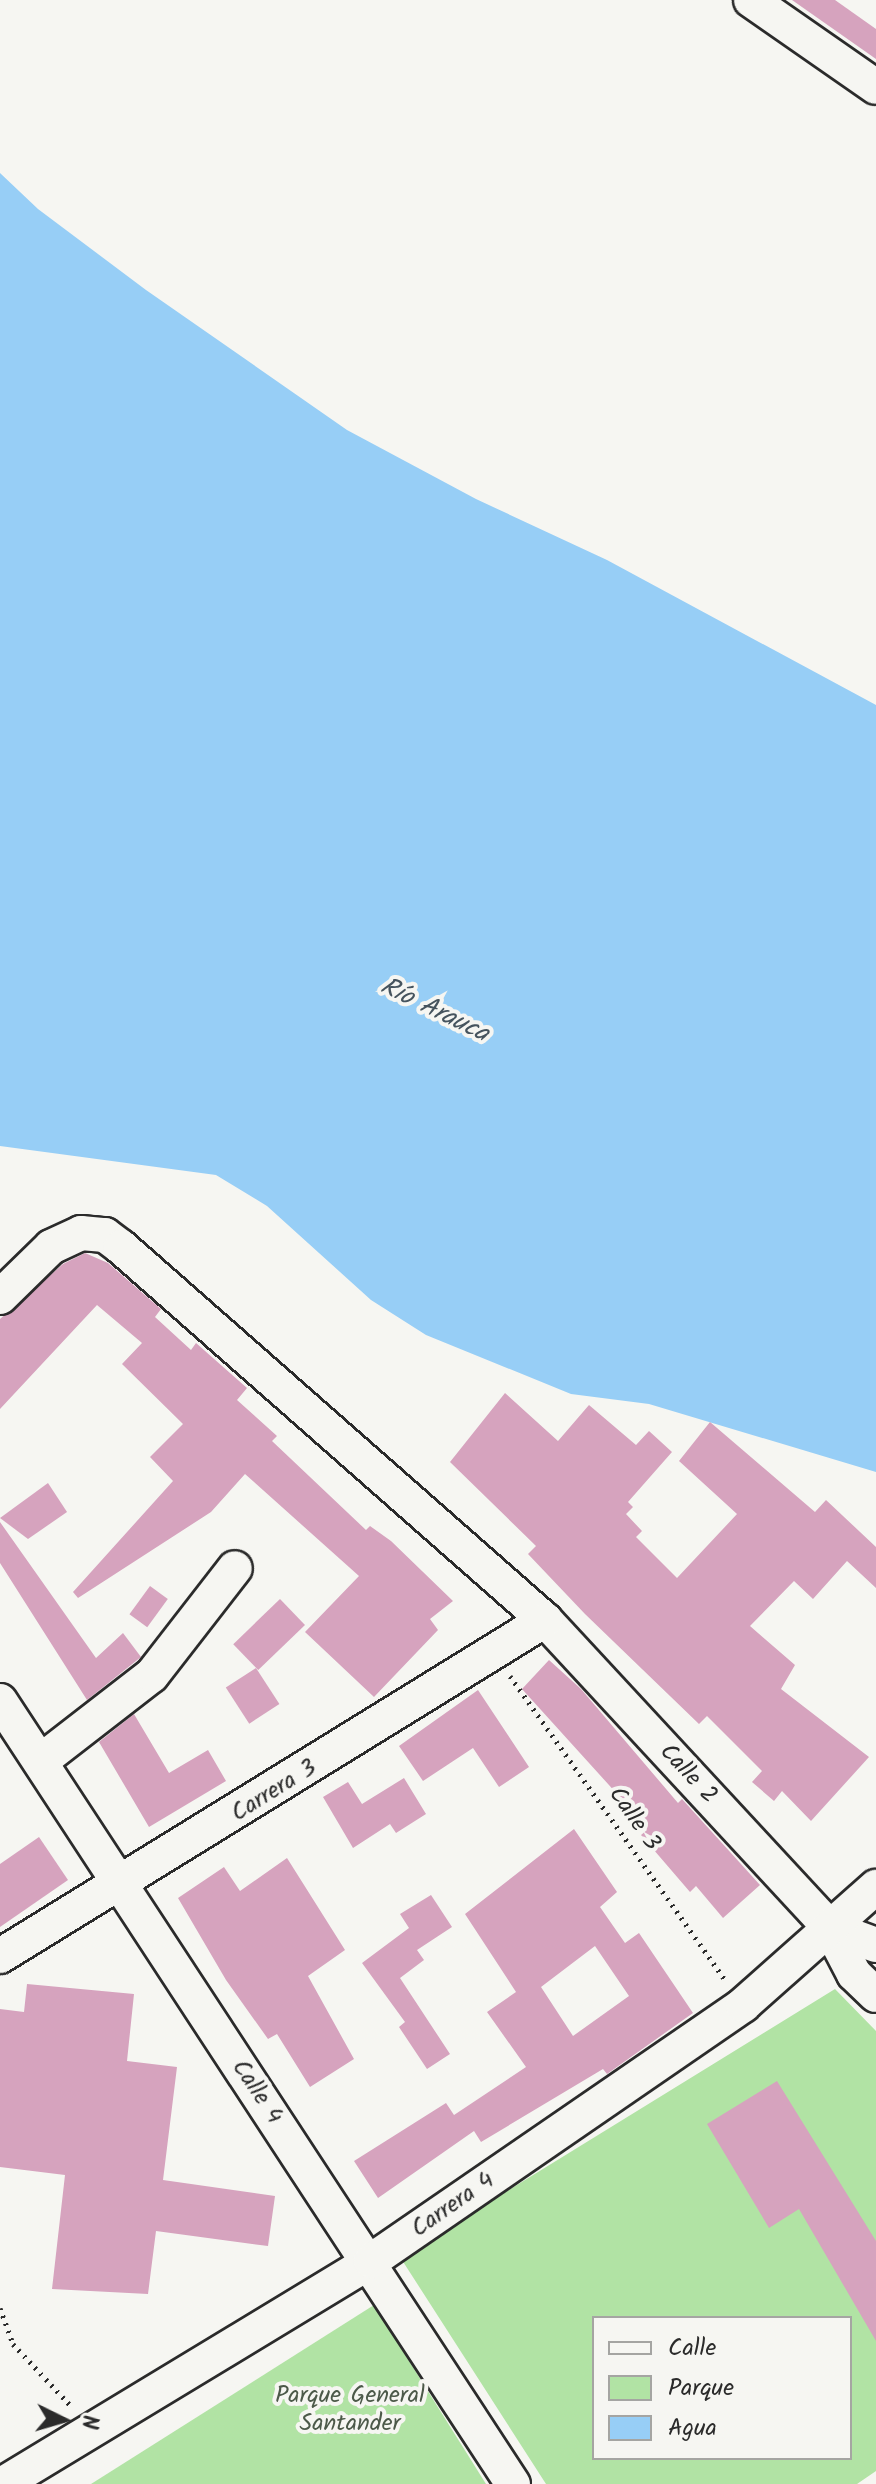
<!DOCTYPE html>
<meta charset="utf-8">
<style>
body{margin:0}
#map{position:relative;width:876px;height:2484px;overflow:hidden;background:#f6f6f2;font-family:Kalam,sans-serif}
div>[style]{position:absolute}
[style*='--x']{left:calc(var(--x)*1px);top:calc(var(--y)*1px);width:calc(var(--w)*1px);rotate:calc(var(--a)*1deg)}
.green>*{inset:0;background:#b1e3a4}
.water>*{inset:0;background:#97cef6}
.building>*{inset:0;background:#d6a3be;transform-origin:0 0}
.path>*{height:5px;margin-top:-2.5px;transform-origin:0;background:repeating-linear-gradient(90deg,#2b2b2b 0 2px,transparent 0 8px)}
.roads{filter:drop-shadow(2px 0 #2b2b2b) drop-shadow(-2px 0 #2b2b2b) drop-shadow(0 2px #2b2b2b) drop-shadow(0 -2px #2b2b2b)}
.minor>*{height:34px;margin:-17px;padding:0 17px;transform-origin:17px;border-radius:17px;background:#f6f6f2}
span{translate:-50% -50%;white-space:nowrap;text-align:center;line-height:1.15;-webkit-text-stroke:8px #f6f6f2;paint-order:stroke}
.street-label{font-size:24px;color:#2b2b2b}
.park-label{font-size:24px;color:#4c5949}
.water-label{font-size:26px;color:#46545e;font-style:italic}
.legend{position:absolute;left:592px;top:2316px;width:260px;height:144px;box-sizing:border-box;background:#f6f6f2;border:2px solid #a5a5a2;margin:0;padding:10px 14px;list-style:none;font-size:24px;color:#2b2b2b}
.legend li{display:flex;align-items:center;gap:16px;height:40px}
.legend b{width:40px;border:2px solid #a5a5a2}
.north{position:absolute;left:24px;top:2380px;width:80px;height:80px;-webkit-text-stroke:6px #f6f6f2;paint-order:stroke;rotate:95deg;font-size:22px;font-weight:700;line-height:32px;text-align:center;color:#2b2b2b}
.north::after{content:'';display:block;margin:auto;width:28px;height:36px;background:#2b2b2b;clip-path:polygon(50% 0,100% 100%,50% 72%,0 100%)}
</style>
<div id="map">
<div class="green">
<div style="clip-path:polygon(evenodd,835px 1989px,876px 2031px,876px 2471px,857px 2484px,546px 2484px,400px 2257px,835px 1989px,594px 2318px,850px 2318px,850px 2458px,594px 2458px,594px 2318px)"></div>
<div style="clip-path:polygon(374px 2305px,486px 2484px,91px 2484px)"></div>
</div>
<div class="water">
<div style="clip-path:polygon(0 173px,38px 209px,146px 290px,347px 430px,476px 499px,607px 560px,876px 705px,876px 1472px,649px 1404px,571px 1394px,426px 1335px,371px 1300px,267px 1206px,216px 1175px,0 1146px)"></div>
</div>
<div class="building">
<div style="clip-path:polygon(792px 0,835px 0,876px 29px,876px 59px)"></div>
<div style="clip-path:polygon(85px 1253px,108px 1263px,161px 1309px,155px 1317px,191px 1350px,196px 1343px,247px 1388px,237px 1400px,277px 1436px,272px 1441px,366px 1530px,370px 1526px,391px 1541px,453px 1601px,430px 1619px,438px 1630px,374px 1697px,305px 1632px,359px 1576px,245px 1474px,211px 1512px,78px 1598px,73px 1592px,173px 1481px,150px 1457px,183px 1424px,122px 1364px,142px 1343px,97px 1305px,0 1409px,0 1319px,63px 1264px)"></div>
<div style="clip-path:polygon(505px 1393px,558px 1441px,589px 1405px,636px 1445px,649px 1431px,672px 1452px,628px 1502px,633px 1507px,626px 1514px,642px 1531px,636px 1537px,677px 1578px,737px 1514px,679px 1461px,710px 1422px,815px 1512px,826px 1500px,876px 1547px,876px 1588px,847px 1561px,813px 1599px,794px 1581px,750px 1626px,795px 1665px,781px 1689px,869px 1757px,811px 1821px,782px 1791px,774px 1801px,752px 1782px,762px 1771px,707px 1716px,699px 1724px,585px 1614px,528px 1554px,536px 1546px,450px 1462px)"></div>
<div style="clip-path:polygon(48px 1483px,67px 1512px,28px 1539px,0 1518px)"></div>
<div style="clip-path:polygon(0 1522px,96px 1658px,123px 1633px,141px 1657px,87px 1700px,0 1563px)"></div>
<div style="left:150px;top:1586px;width:22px;height:35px;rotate:36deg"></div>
<div style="left:280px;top:1599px;width:36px;height:65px;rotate:46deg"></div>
<div style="clip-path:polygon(549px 1660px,581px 1689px,678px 1803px,682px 1799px,760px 1885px,723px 1918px,696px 1886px,690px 1892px,641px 1835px,647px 1830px,618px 1795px,522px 1689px)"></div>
<div style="left:256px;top:1668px;width:43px;height:36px;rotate:57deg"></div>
<div style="clip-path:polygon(478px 1690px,529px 1767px,499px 1787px,473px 1748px,423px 1781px,399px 1746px)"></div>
<div style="clip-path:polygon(134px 1714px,169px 1773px,208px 1750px,226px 1781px,149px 1827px,99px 1742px)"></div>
<div style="clip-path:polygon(404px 1778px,426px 1814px,396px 1833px,390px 1824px,353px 1848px,323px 1797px,348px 1782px,362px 1804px)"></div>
<div style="clip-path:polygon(evenodd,574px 1829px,617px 1892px,600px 1907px,625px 1943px,639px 1933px,693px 2013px,607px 2074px,603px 2069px,481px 2142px,474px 2131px,378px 2198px,354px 2161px,446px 2103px,454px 2115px,526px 2067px,487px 2012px,516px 1992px,465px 1914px,574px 1829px,595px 1946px,629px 1996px,573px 2036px,541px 1987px,595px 1946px)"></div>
<div style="clip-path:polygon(39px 1837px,68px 1880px,0 1927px,0 1864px)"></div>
<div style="clip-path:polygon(287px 1858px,345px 1950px,308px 1976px,354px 2059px,310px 2087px,277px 2034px,268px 2039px,226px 1980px,178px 1898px,224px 1867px,240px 1891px)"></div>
<div style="clip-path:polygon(431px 1895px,452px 1927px,417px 1950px,424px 1960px,400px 1978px,450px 2054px,427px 2069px,399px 2027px,405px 2022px,362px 1963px,409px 1928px,400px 1914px)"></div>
<div style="clip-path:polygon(27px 1984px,134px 1994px,127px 2061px,177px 2067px,163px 2180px,275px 2196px,268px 2246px,156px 2231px,148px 2294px,52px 2289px,65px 2175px,0 2167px,0 2009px,24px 2012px)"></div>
<div style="clip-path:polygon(777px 2081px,876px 2241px,876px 2341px,799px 2209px,769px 2228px,707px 2124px)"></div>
</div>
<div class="path">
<div style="--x:510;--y:1676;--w:374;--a:54.7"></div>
<div style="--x:0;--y:2308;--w:38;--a:70"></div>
<div style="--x:13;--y:2344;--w:86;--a:46.9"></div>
</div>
<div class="roads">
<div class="minor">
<div style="--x:751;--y:0;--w:152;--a:34.8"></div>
<div style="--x:0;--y:1297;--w:71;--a:-44.4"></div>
<div style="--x:51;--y:1247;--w:33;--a:-25"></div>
<div style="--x:81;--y:1233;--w:24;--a:5"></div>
<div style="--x:105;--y:1235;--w:20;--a:37"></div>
<div style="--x:121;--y:1247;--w:565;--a:41.34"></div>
<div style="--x:545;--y:1620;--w:420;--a:47.2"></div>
<div style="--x:830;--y:1928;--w:52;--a:62.4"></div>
<div style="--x:854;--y:1974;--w:30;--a:44"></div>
<div style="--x:0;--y:1701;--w:936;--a:56.77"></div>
<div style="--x:41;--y:1761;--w:140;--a:-37.8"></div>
<div style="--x:152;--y:1675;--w:135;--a:-52.2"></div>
<div style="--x:830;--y:1928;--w:49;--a:20.3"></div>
<div style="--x:0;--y:1956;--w:640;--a:-31.65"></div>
<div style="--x:3;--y:2484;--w:430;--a:-31.2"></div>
<div style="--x:371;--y:2261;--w:452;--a:-34.5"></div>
<div style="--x:743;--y:2005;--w:178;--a:-41.6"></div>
</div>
</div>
<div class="street-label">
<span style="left:688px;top:1774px;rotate:47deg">Calle 2</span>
<span style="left:274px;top:1791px;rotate:-32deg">Carrera 3</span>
<span style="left:634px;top:1819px;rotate:55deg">Calle 3</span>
<span style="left:257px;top:2092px;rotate:56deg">Calle 4</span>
<span style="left:453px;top:2205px;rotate:-35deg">Carrera 4</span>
</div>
<div class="park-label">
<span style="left:350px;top:2410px">Parque General<br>Santander</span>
</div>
<div class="water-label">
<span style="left:434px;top:1011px;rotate:26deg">Río Arauca</span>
</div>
<ul class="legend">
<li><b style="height:10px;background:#f6f6f2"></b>Calle</li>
<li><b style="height:22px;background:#b1e3a4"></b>Parque</li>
<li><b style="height:22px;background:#97cef6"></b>Agua</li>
</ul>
<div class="north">N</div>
</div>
